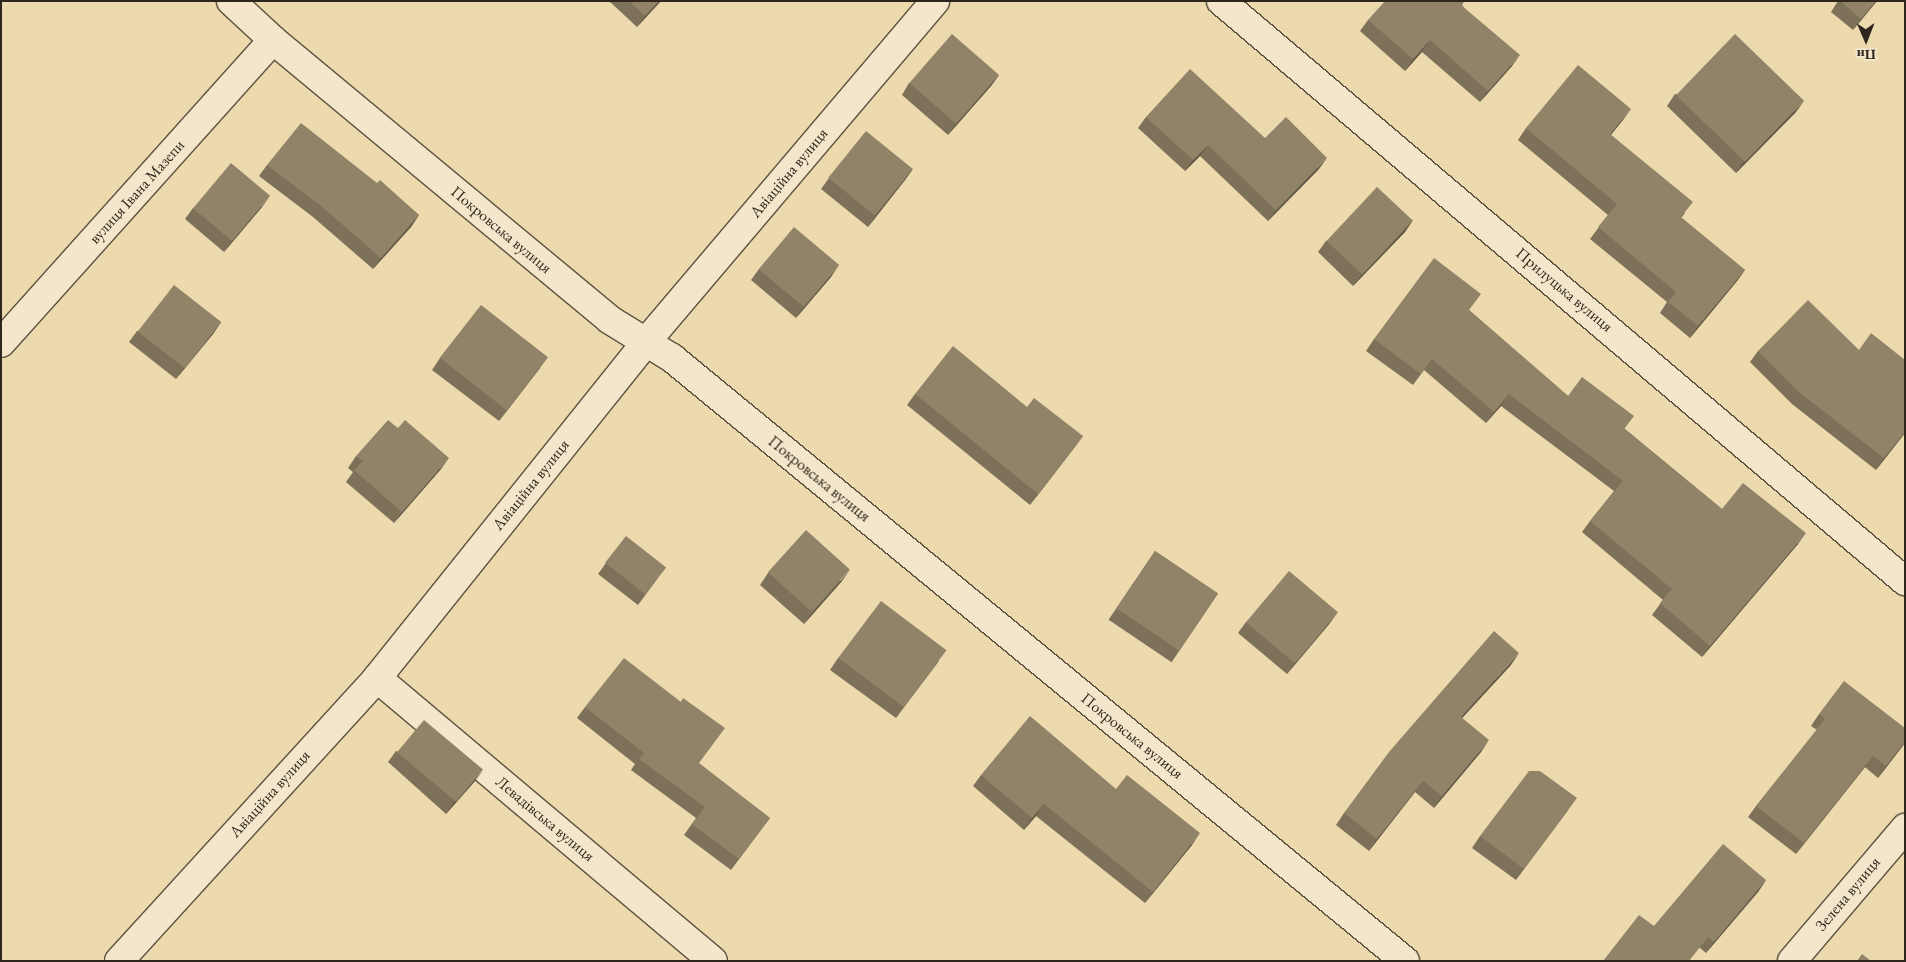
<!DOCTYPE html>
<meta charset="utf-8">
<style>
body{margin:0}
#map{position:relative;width:1906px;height:962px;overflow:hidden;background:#ecd9ae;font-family:"EB Garamond",serif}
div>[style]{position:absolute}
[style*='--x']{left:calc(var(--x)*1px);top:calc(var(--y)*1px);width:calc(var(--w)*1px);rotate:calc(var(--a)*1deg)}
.roads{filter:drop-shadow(1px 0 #5e5340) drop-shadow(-1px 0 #5e5340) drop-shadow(0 1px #5e5340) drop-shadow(0 -1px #5e5340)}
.minor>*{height:28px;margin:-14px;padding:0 14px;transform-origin:14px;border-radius:14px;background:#f3e6ca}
.wall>*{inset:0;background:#7d7159;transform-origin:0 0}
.shaded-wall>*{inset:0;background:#665c49}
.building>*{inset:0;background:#918368;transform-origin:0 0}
span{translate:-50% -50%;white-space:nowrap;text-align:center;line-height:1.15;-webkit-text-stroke:5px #f3e6ca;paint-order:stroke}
.street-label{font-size:16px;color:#2e261c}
.frame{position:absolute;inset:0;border:2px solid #2e261c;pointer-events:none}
.north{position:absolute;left:1841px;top:15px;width:50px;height:50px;-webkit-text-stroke:4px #f3e6ca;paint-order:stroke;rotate:179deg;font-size:14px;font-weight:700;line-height:20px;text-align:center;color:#2e261c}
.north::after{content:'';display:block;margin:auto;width:18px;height:22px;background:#2e261c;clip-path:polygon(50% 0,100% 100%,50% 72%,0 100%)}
</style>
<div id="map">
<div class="roads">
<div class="minor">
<div style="--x:231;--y:1;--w:57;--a:42.9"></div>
<div style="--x:273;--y:40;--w:438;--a:39.7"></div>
<div style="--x:610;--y:320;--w:73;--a:31.5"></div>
<div style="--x:672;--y:358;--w:949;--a:39.44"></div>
<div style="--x:1221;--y:1;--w:897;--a:40.3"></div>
<div style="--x:1;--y:343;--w:407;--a:-48.1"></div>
<div style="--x:377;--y:678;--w:439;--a:40.1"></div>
<div style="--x:119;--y:961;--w:383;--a:-47.6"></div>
<div style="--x:377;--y:678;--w:430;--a:-51.3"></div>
<div style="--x:646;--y:342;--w:447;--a:-49.7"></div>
<div style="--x:1792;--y:961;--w:175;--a:-49.6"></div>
</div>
</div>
<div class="wall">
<div style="clip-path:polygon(609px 1px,661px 1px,637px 27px)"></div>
<div style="clip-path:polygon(1464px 1px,1462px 5px,1512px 66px,1480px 102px,1422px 52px,1405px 71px,1360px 31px,1368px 20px)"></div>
<div style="clip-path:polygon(1838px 1px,1877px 1px,1853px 30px,1831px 12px)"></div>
<div style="clip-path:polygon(999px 75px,991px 86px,948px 135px,902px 95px,909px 83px)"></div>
<div style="clip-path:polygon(1675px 94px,1796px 112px,1736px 173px,1667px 106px)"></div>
<div style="clip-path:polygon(1146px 117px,1265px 138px,1319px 169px,1268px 221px,1200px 156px,1185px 171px,1138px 128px)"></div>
<div style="clip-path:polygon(1623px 120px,1611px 135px,1685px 213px,1681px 218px,1745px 270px,1737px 281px,1690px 338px,1660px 313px,1667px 302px,1590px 239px,1608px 215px,1518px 140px,1526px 128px)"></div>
<div style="clip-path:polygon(267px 165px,377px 183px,419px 215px,411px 227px,373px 269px,313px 217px,259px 176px)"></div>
<div style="clip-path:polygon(913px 169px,905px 180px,868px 227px,821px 189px,829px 178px)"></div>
<div style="clip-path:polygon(262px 207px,224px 252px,185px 219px,193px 208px)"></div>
<div style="clip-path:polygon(1413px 220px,1405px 232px,1353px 286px,1318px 252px,1326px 241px)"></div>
<div style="clip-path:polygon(759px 269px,831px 277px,796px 318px,751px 280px)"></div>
<div style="clip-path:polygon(1469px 310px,1568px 396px,1625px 429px,1722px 509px,1798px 544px,1702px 657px,1652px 615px,1663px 600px,1582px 532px,1590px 521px,1614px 491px,1501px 406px,1486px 423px,1424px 370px,1413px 385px,1366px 351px,1374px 339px)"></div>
<div style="clip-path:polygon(221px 322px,213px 334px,176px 379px,129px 342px,137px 331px)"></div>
<div style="clip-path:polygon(1859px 350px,1905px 360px,1905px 433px,1876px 470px,1792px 404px,1750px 362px,1758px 351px)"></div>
<div style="clip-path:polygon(440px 358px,540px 368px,499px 421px,432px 370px)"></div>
<div style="clip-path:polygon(915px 394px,1027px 407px,1083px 436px,1030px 505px,907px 405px)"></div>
<div style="clip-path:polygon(398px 428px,441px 469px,394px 523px,346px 482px,353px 472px,348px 468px,356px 456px)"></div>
<div style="left:1155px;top:551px;width:76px;height:83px;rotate:34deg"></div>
<div style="clip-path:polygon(606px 563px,658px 578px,638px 605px,598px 574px)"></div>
<div style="clip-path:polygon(768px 573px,842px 581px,804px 624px,760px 585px)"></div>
<div style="clip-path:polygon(1246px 622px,1330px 623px,1287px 674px,1238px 633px)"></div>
<div style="clip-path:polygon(838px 658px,939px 661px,896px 718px,830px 670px)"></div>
<div style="clip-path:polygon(1511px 665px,1462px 718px,1481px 752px,1434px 808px,1415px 792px,1369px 851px,1336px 825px,1344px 813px)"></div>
<div style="clip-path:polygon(585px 707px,699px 764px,770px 818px,731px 870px,684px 835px,696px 818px,631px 770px,635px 764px,577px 718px)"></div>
<div style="clip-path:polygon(1819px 714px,1905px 728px,1905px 743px,1878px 778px,1865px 767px,1796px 854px,1748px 817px,1756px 806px,1817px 730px,1811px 726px)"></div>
<div style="clip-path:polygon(396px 751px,475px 781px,446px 814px,388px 762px)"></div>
<div style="clip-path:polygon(981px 775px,1116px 789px,1192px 845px,1145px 903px,1036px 816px,1024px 830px,973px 786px)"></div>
<div style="clip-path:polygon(1569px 809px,1516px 880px,1472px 848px,1480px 836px)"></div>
<div style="clip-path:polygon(1766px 880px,1758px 892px,1706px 953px,1700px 948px,1654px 926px)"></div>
</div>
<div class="shaded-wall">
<div style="clip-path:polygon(659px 1px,661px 1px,637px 27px,645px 16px)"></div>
<div style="clip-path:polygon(1876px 1px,1877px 1px,1853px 30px,1861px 19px)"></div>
<div style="clip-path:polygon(1430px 40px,1422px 52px,1405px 71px,1413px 59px)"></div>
<div style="clip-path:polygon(1520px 55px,1512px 66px,1480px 102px,1488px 91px)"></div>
<div style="clip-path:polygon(999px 75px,991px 86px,948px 135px,956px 124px)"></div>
<div style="clip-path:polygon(1804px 101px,1796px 112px,1736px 173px,1744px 161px)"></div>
<div style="clip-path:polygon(1631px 109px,1623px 120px,1602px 145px,1610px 134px)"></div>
<div style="clip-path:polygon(1208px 145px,1200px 156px,1185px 171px,1193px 160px)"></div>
<div style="clip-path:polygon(1327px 158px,1319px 169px,1268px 221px,1276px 210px)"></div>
<div style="clip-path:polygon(913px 169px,905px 180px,868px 227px,876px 215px)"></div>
<div style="clip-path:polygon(270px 196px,262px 207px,224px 252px,232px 241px)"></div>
<div style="clip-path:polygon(419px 215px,411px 227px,373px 269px,381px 258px)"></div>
<div style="clip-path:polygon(1413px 220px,1405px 232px,1353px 286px,1361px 275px)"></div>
<div style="clip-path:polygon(839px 265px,831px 277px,796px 318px,804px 306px)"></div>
<div style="clip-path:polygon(1745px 270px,1737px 281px,1690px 338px,1698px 326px)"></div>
<div style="clip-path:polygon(221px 322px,213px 334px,176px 379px,184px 368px)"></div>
<div style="clip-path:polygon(548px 357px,540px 368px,499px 421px,507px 410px)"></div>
<div style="clip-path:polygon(1509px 394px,1501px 406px,1486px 423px,1494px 412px)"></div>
<div style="clip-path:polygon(1905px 432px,1905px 433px,1876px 470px,1884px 458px)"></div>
<div style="clip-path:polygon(1083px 436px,1075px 447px,1030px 505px,1038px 494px)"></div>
<div style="clip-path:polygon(449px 458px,441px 469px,394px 523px,402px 512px)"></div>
<div style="clip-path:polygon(1806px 533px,1798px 544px,1702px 657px,1710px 646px)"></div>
<div style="clip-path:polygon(850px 570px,842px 581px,804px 624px,812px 613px)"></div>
<div style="clip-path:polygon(1338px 612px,1330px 623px,1287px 674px,1295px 663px)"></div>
<div style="clip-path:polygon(1519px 653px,1511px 665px,1453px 728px,1461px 717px)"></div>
<div style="clip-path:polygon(1489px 740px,1481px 752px,1434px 808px,1442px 796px)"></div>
<div style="clip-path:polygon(1905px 742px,1905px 743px,1878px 778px,1886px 766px)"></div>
<div style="clip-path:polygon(1873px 756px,1865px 767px,1796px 854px,1804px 843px)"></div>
<div style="clip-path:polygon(483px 770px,475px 781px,446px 814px,454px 802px)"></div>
<div style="clip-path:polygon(1423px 781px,1415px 792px,1369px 851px,1377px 839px)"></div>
<div style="clip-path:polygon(1044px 804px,1036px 816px,1024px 830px,1032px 818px)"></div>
<div style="clip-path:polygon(1200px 833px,1192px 845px,1145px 903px,1153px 892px)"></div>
<div style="clip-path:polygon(1766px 880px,1758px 892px,1706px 953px,1714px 942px)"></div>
</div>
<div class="building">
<div style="clip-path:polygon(629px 1px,659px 1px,645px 16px)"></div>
<div style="clip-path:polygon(1385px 1px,1464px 1px,1461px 5px,1520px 55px,1488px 91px,1430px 40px,1413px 59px,1368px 20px)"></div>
<div style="clip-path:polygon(1840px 1px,1876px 1px,1861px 19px)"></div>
<div style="left:952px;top:34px;width:62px;height:65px;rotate:41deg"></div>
<div style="left:1735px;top:34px;width:96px;height:85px;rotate:44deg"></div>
<div style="clip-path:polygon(1578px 65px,1631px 109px,1610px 134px,1693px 202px,1681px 217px,1745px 270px,1698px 326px,1668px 302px,1676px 292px,1598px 227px,1617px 204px,1526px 128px)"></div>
<div style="clip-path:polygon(1190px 69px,1265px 138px,1286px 117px,1327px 158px,1276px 210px,1208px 145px,1193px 160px,1146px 117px)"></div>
<div style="clip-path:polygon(301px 123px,377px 183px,380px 180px,419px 215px,381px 258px,321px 206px,267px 165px)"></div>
<div style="left:866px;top:131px;width:60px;height:60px;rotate:39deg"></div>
<div style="left:231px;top:163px;width:51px;height:59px;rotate:40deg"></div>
<div style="left:1377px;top:187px;width:49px;height:74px;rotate:43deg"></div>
<div style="left:794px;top:227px;width:59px;height:55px;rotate:40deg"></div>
<div style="clip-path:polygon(1434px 258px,1481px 294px,1469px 310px,1568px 396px,1582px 377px,1634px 416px,1624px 429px,1722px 509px,1743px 483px,1806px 533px,1710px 646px,1660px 603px,1672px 589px,1590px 521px,1623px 481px,1509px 394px,1494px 412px,1432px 359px,1421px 374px,1374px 339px)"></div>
<div style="left:174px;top:285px;width:60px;height:59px;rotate:38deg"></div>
<div style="clip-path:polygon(1808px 300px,1859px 350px,1871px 333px,1905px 360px,1905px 432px,1884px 458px,1800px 393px,1758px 351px)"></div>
<div style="left:481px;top:305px;width:85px;height:67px;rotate:38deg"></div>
<div style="clip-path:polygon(953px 346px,1027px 407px,1034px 398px,1083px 436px,1038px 494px,915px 394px)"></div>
<div style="clip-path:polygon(388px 420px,398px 428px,405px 420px,449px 458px,402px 512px,354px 470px,363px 461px,356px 456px)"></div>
<div style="left:806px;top:530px;width:59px;height:57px;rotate:42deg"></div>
<div style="left:626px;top:536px;width:51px;height:34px;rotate:38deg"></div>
<div style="left:1155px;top:551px;width:76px;height:69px;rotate:34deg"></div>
<div style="left:1289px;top:571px;width:64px;height:67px;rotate:40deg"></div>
<div style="left:881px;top:601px;width:82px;height:71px;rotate:37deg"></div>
<div style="clip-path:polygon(1494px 631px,1519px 653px,1461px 717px,1489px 740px,1442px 796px,1423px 781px,1377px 839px,1344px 813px,1389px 752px)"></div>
<div style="clip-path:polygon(624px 658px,681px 702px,683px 698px,725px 728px,699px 763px,770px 818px,739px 859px,692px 824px,705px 807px,639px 759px,644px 753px,585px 707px)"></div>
<div style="clip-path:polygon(1844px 681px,1905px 728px,1905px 742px,1886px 766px,1873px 756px,1804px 843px,1756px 806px,1825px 719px,1819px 714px)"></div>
<div style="clip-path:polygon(1030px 716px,1116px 789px,1127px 775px,1200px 833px,1153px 892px,1044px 804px,1032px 818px,981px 775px)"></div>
<div style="left:424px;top:720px;width:77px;height:42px;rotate:40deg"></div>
<div style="clip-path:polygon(1529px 771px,1540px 771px,1577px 798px,1524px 869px,1480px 836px)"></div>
<div style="clip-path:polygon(1723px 844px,1766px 880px,1714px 942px,1708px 937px,1689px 961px,1603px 961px,1639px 915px,1654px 926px)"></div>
<div style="clip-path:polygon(1862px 954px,1871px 961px,1857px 961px)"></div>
</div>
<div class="street-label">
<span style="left:789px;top:173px;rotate:-50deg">Авіаційна вулиця</span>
<span style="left:137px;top:192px;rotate:-48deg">вулиця Івана Мазепи</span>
<span style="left:501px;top:230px;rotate:40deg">Покровська вулиця</span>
<span style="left:1564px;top:290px;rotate:40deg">Прилуцька вулиця</span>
<span style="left:819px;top:479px;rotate:39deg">Покровська вулиця</span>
<span style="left:531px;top:485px;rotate:-51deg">Авіаційна вулиця</span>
<span style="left:1132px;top:736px;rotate:39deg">Покровська вулиця</span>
<span style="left:270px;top:794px;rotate:-48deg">Авіаційна вулиця</span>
<span style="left:545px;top:819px;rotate:40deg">Левадівська вулиця</span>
<span style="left:1848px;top:894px;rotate:-50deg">Зелена вулиця</span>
</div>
<div class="frame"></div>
<div class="north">Пн</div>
</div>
